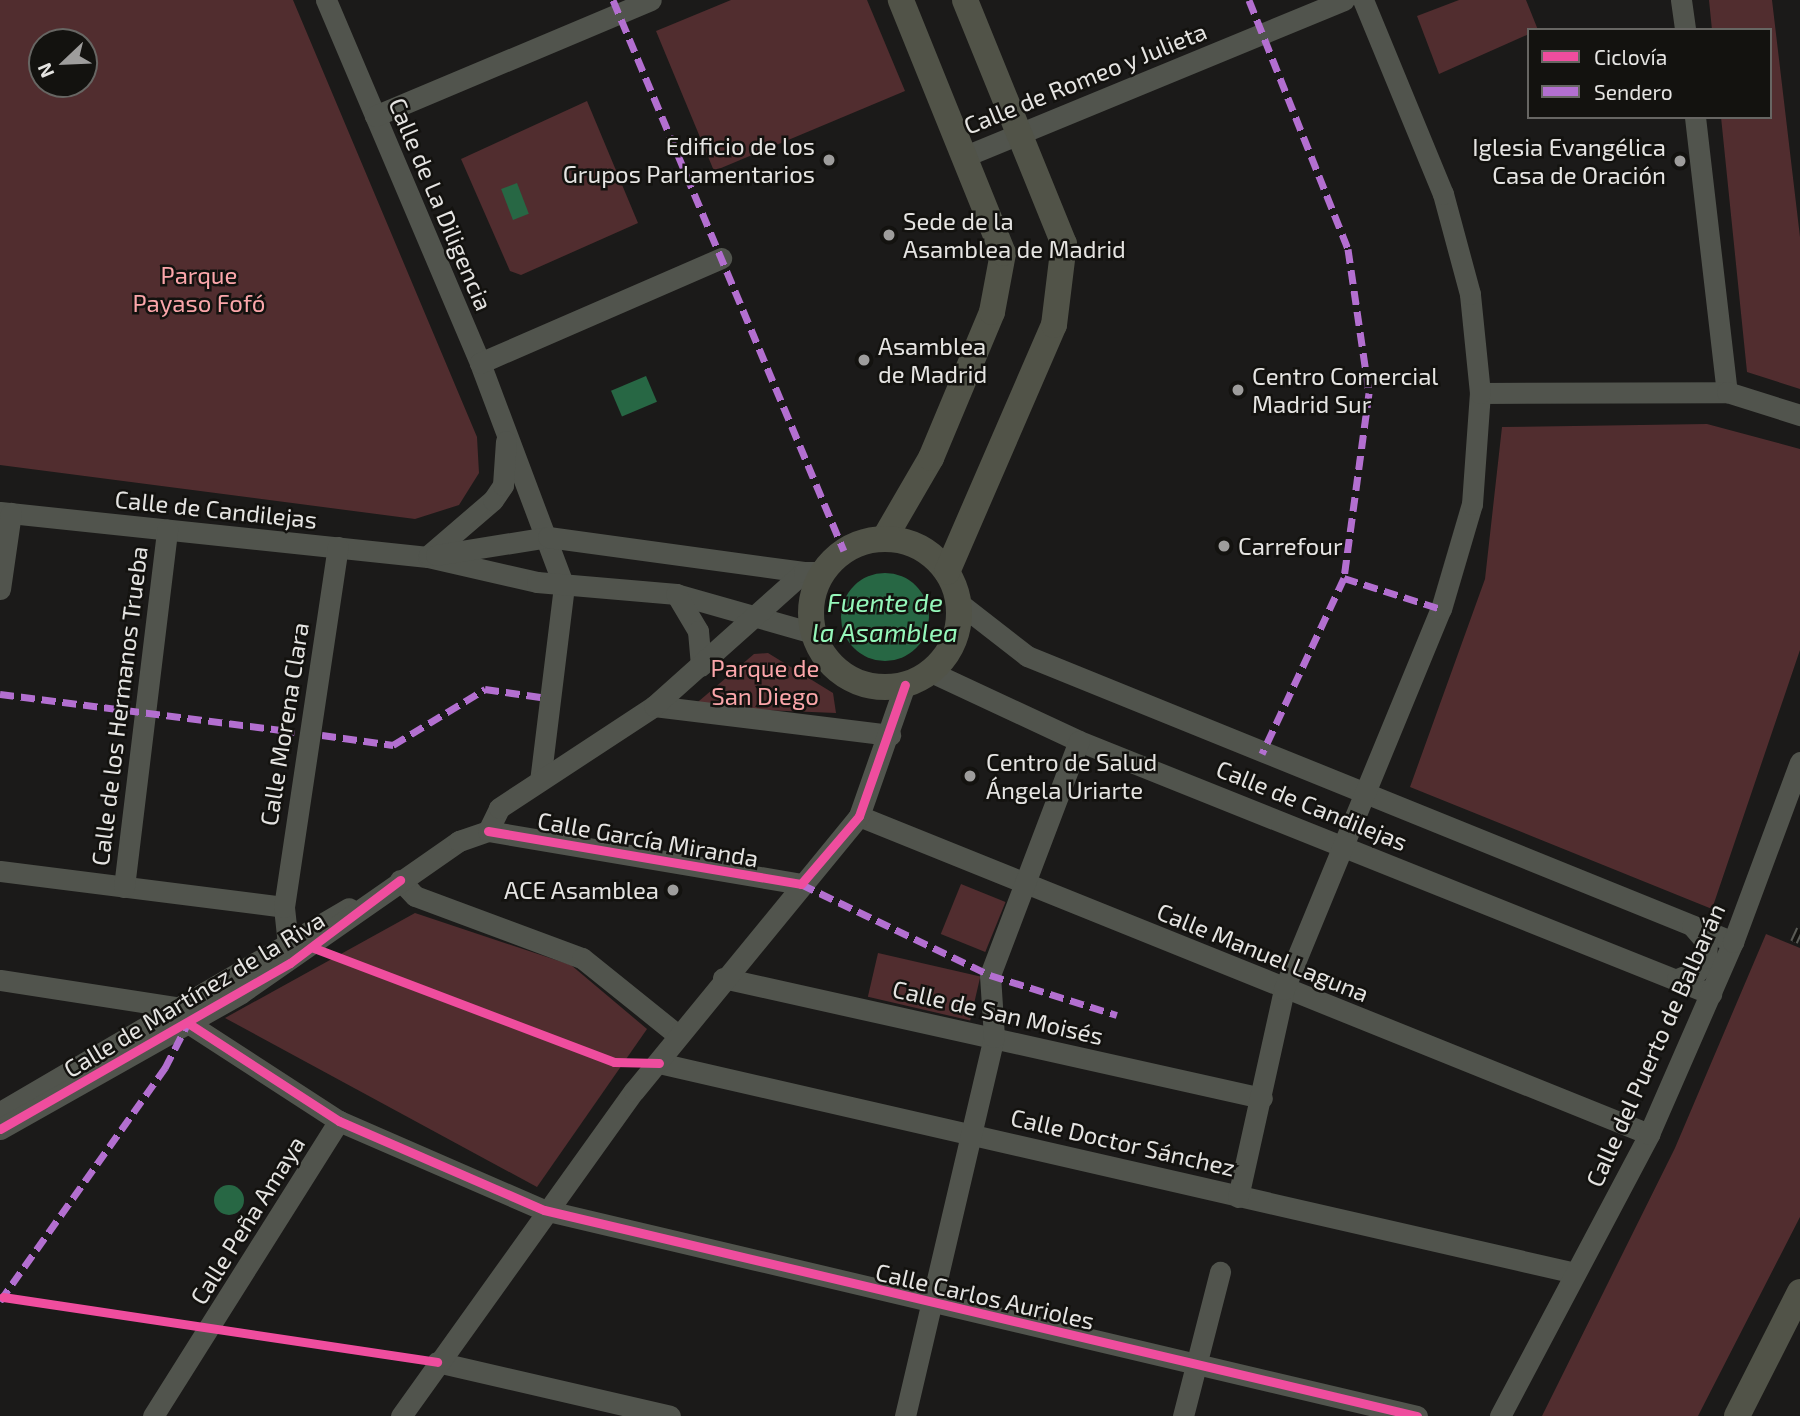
<!DOCTYPE html>
<meta charset="utf-8">
<style>
body{margin:0}
#map{position:relative;width:1800px;height:1416px;overflow:hidden;background:#1b1a19;font-family:"Exo 2",sans-serif}
div>[style]{position:absolute}
[style*='--x']{left:calc(var(--x)*1px);top:calc(var(--y)*1px);width:calc(var(--w)*1px);rotate:calc(var(--a)*1deg)}
.green>*{inset:0;background:#512d2f;transform-origin:0 0}
.water>*{inset:0;background:#276744;transform-origin:0 0}
.round{border-radius:50%}
.minor>*{height:21px;margin:-10.5px;padding:0 10.5px;transform-origin:10.5px;border-radius:10.5px;background:#51544d}
.major>*{height:26px;margin:-13px;padding:0 13px;transform-origin:13px;border-radius:13px;background:#515348}
.major>.ring{margin:-13px;padding:0;box-sizing:content-box;background:none;border:26px solid #515348;border-radius:50%}
.rail>*{height:8px;margin-top:-4px;transform-origin:0;background:repeating-linear-gradient(90deg,#13120f 0 16px,#5a5b56 0 32px);box-sizing:border-box;border-block:2px solid #5a5b56}
.quiet>*{height:7px;margin-top:-3.5px;transform-origin:0;background:repeating-linear-gradient(90deg,#b36fd0 0 14px,transparent 0 21px)}
.cycleway>*{height:9px;margin:-4.5px;padding:0 4.5px;transform-origin:4.5px;border-radius:4.5px;background:#ef4d9e}
.dots>*{width:19px;height:19px;translate:-50% -50%;box-sizing:border-box;border:4px solid #13120f;border-radius:50%}
span{translate:-50% -50%;white-space:nowrap;text-align:center;line-height:1.15;-webkit-text-stroke:5px #13120f;paint-order:stroke}
.street-label{font-size:24px;color:#e5e4e2}
.poi-label{font-size:24px;color:#e5e4e2}
.right{translate:-100% -50%;text-align:right}
.left{translate:0 -50%;text-align:left}
.park-label{font-size:24px;color:#fba6aa}
.water-label{font-size:26px;color:#95f7ba;font-style:italic}
.legend{position:absolute;left:1527px;top:28px;width:245px;height:91px;box-sizing:border-box;background:#13120f;border:2px solid #676663;margin:0;padding:9px 12px;list-style:none;font-size:21px;color:#e5e4e2}
.legend li{display:flex;align-items:center;gap:14px;height:35px}
.legend b{width:35px;border:2px solid #676663}
.north{position:absolute;left:28px;top:28px;width:70px;height:70px;box-sizing:border-box;background:#13120f;border:2px solid #676663;border-radius:50%;rotate:247deg;font-size:19px;font-weight:700;line-height:28px;text-align:center;color:#e5e4e2}
.north::after{content:'';display:block;margin:auto;width:24px;height:32px;background:#9e9d9c;clip-path:polygon(50% 0,100% 100%,50% 72%,0 100%)}
</style>
<div id="map">
<div class="green">
<div style="clip-path:polygon(evenodd,0 0,293px 0,477px 437px,479px 473px,459px 505px,415px 519px,0 465px,0 0,42px 42px,84px 42px,84px 84px,42px 84px,42px 42px)"></div>
<div style="clip-path:polygon(731px 0,867px 0,905px 91px,714px 171px,656px 31px)"></div>
<div style="clip-path:polygon(1459px 0,1526px 0,1538px 30px,1439px 74px,1417px 16px)"></div>
<div style="clip-path:polygon(1709px 0,1772px 0,1800px 237px,1800px 389px,1747px 372px,1721px 117px,1770px 117px,1770px 30px,1712px 30px)"></div>
<div style="clip-path:polygon(587px 101px,638px 223px,521px 275px,510px 271px,461px 159px)"></div>
<div style="clip-path:polygon(1707px 424px,1800px 449px,1800px 650px,1712px 909px,1410px 787px,1485px 579px,1502px 427px)"></div>
<div style="clip-path:polygon(768px 653px,833px 693px,836px 713px,692px 707px,754px 654px)"></div>
<div style="left:961px;top:884px;width:48px;height:54px;rotate:22deg"></div>
<div style="clip-path:polygon(415px 913px,571px 965px,647px 1029px,537px 1187px,225px 1018px)"></div>
<div style="clip-path:polygon(1766px 934px,1800px 948px,1800px 1217px,1698px 1416px,1542px 1416px,1675px 1148px)"></div>
<div style="left:878px;top:953px;width:105px;height:45px;rotate:13deg"></div>
</div>
<div class="water">
<div style="left:517px;top:183px;width:33px;height:17px;rotate:69deg"></div>
<div style="left:646px;top:376px;width:28px;height:38px;rotate:67deg"></div>
<div class="round" style="left:841px;top:573px;width:88px;height:88px"></div>
<div class="round" style="left:214px;top:1185px;width:30px;height:30px"></div>
</div>
<div class="minor">
<div style="--x:326;--y:0;--w:394;--a:67"></div>
<div style="--x:480;--y:363;--w:238;--a:69.4"></div>
<div style="--x:564;--y:586;--w:196;--a:97"></div>
<div style="--x:1681;--y:0;--w:30;--a:82"></div>
<div style="--x:375;--y:116;--w:299;--a:-22.8"></div>
<div style="--x:1695;--y:117;--w:277;--a:83.4"></div>
<div style="--x:963;--y:157;--w:412;--a:-22.4"></div>
<div style="--x:480;--y:363;--w:263;--a:-23.5"></div>
<div style="--x:1480;--y:393;--w:247;--a:-0.2"></div>
<div style="--x:1727;--y:392;--w:77;--a:17.5"></div>
<div style="--x:0;--y:512;--w:430;--a:6"></div>
<div style="--x:428;--y:557;--w:112;--a:12.9"></div>
<div style="--x:537;--y:582;--w:140;--a:4.9"></div>
<div style="--x:676;--y:594;--w:142;--a:15.9"></div>
<div style="--x:429;--y:555;--w:84;--a:-40.7"></div>
<div style="--x:493;--y:500;--w:18;--a:-56"></div>
<div style="--x:503;--y:485;--w:44;--a:-86.1"></div>
<div style="--x:436;--y:555;--w:113;--a:-9.1"></div>
<div style="--x:548;--y:537;--w:258;--a:7.8"></div>
<div style="--x:0;--y:589;--w:77;--a:-81.8"></div>
<div style="--x:676;--y:594;--w:43;--a:59.3"></div>
<div style="--x:698;--y:631;--w:35;--a:85"></div>
<div style="--x:959;--y:603;--w:86;--a:37.9"></div>
<div style="--x:1027;--y:656;--w:762;--a:22.05"></div>
<div style="--x:931;--y:672;--w:163;--a:25"></div>
<div style="--x:1079;--y:741;--w:681;--a:21.82"></div>
<div style="--x:654;--y:706;--w:238;--a:7"></div>
<div style="--x:859;--y:816;--w:852;--a:21.93"></div>
<div style="--x:488;--y:831;--w:317;--a:9.6"></div>
<div style="--x:0;--y:871;--w:286;--a:7.2"></div>
<div style="--x:400;--y:880;--w:22;--a:47"></div>
<div style="--x:415;--y:896;--w:178;--a:20.4"></div>
<div style="--x:582;--y:958;--w:124;--a:38.8"></div>
<div style="--x:124;--y:887;--w:360;--a:-83.1"></div>
<div style="--x:289;--y:954;--w:47;--a:-96.1"></div>
<div style="--x:284;--y:907;--w:364;--a:-81.5"></div>
<div style="--x:723;--y:978;--w:552;--a:12.55"></div>
<div style="--x:1677;--y:979;--w:22;--a:-21"></div>
<div style="--x:1698;--y:971;--w:15;--a:-58"></div>
<div style="--x:1706;--y:958;--w:15;--a:-86"></div>
<div style="--x:1707;--y:943;--w:23;--a:-131"></div>
<div style="--x:0;--y:980;--w:183;--a:8.8"></div>
<div style="--x:188;--y:1023;--w:180;--a:33"></div>
<div style="--x:339;--y:1121;--w:223;--a:23.5"></div>
<div style="--x:544;--y:1210;--w:897;--a:13.28"></div>
<div style="--x:659;--y:1063;--w:940;--a:12.91"></div>
<div style="--x:0;--y:1112;--w:404;--a:-30.3"></div>
<div style="--x:0;--y:1129;--w:277;--a:-29.4"></div>
<div style="--x:241;--y:993;--w:266;--a:-34.9"></div>
<div style="--x:459;--y:841;--w:31;--a:-19"></div>
<div style="--x:488;--y:831;--w:25;--a:-64"></div>
<div style="--x:499;--y:808;--w:186;--a:-33.3"></div>
<div style="--x:654;--y:706;--w:201;--a:-41.8"></div>
<div style="--x:804;--y:572;--w:19;--a:0"></div>
<div style="--x:1238;--y:1197;--w:213;--a:-77.5"></div>
<div style="--x:1284;--y:989;--w:411;--a:-67.6"></div>
<div style="--x:1441;--y:609;--w:109;--a:-73.6"></div>
<div style="--x:1472;--y:504;--w:111;--a:-85.9"></div>
<div style="--x:1480;--y:393;--w:100;--a:-95.8"></div>
<div style="--x:1470;--y:294;--w:104;--a:-105.1"></div>
<div style="--x:1443;--y:194;--w:210;--a:-112.4"></div>
<div style="--x:437;--y:1362;--w:239;--a:13"></div>
<div style="--x:153;--y:1416;--w:349;--a:-57.8"></div>
<div style="--x:401;--y:1416;--w:400;--a:-54.4"></div>
<div style="--x:634;--y:1091;--w:355;--a:-50.7"></div>
<div style="--x:859;--y:816;--w:139;--a:-70.7"></div>
<div style="--x:905;--y:1416;--w:389;--a:-76.8"></div>
<div style="--x:994;--y:1037;--w:62;--a:-93.7"></div>
<div style="--x:990;--y:975;--w:250;--a:-69.2"></div>
<div style="--x:1183;--y:1416;--w:149;--a:-75.6"></div>
<div style="--x:1500;--y:1416;--w:319;--a:-62.1"></div>
<div style="--x:1649;--y:1134;--w:210;--a:-66.4"></div>
<div style="--x:1733;--y:942;--w:192;--a:-69.6"></div>
</div>
<div class="major">
<div style="--x:884;--y:539;--w:94;--a:-59.9"></div>
<div style="--x:931;--y:458;--w:158;--a:-67.3"></div>
<div style="--x:992;--y:312;--w:60;--a:-79.4"></div>
<div style="--x:1003;--y:253;--w:273;--a:-112"></div>
<div class="ring" style="left:811px;top:539px;width:122px;height:122px"></div>
<div style="--x:947;--y:572;--w:269;--a:-66.6"></div>
<div style="--x:1054;--y:325;--w:82;--a:-83"></div>
<div style="--x:1064;--y:244;--w:263;--a:-112.1"></div>
<div style="--x:1737;--y:1416;--w:139;--a:-63.1"></div>
</div>
<div class="rail">
<div style="--x:1794;--y:942;--w:14;--a:-65"></div>
</div>
<div class="quiet">
<div style="--x:613;--y:0;--w:597;--a:67.25"></div>
<div style="--x:1249;--y:0;--w:268;--a:68.3"></div>
<div style="--x:1348;--y:249;--w:146;--a:81.7"></div>
<div style="--x:1369;--y:393;--w:187;--a:97.7"></div>
<div style="--x:1344;--y:578;--w:194;--a:115"></div>
<div style="--x:1344;--y:578;--w:102;--a:17.7"></div>
<div style="--x:0;--y:694;--w:297;--a:7.3"></div>
<div style="--x:322;--y:735;--w:72;--a:8"></div>
<div style="--x:393;--y:745;--w:108;--a:-31.3"></div>
<div style="--x:485;--y:689;--w:56;--a:8.3"></div>
<div style="--x:801;--y:884;--w:210;--a:25.7"></div>
<div style="--x:990;--y:975;--w:133;--a:17.5"></div>
<div style="--x:0;--y:1301;--w:286;--a:-54.7"></div>
<div style="--x:165;--y:1068;--w:51;--a:-62.9"></div>
</div>
<div class="cycleway">
<div style="--x:488;--y:831;--w:317;--a:9.6"></div>
<div style="--x:801;--y:884;--w:89;--a:-49.5"></div>
<div style="--x:859;--y:816;--w:139;--a:-70.7"></div>
<div style="--x:314;--y:948;--w:321;--a:20.8"></div>
<div style="--x:614;--y:1062;--w:45;--a:1.3"></div>
<div style="--x:188;--y:1023;--w:180;--a:33"></div>
<div style="--x:339;--y:1121;--w:223;--a:23.5"></div>
<div style="--x:544;--y:1210;--w:897;--a:13.28"></div>
<div style="--x:0;--y:1129;--w:334;--a:-29.8"></div>
<div style="--x:290;--y:963;--w:138;--a:-37"></div>
<div style="--x:3;--y:1297;--w:439;--a:8.5"></div>
</div>
<div class="dots">
<div style="left:829px;top:160px;background:#9e9d9c"></div>
<div style="left:1680px;top:161px;background:#9e9d9c"></div>
<div style="left:889px;top:235px;background:#9e9d9c"></div>
<div style="left:864px;top:360px;background:#9e9d9c"></div>
<div style="left:1238px;top:390px;background:#9e9d9c"></div>
<div style="left:1224px;top:546px;background:#9e9d9c"></div>
<div style="left:970px;top:776px;background:#9e9d9c"></div>
<div style="left:673px;top:890px;background:#9e9d9c"></div>
</div>
<div class="street-label">
<span style="left:1085px;top:78px;rotate:-22deg">Calle de Romeo y Julieta</span>
<span style="left:441px;top:204px;rotate:67deg">Calle de La Diligencia</span>
<span style="left:216px;top:509px;rotate:6deg">Calle de Candilejas</span>
<span style="left:119px;top:706px;rotate:-83deg">Calle de los Hermanos Trueba</span>
<span style="left:284px;top:724px;rotate:-81deg">Calle Morena Clara</span>
<span style="left:1312px;top:805px;rotate:22deg">Calle de Candilejas</span>
<span style="left:648px;top:839px;rotate:10deg">Calle García Miranda</span>
<span style="left:1263px;top:952px;rotate:22deg">Calle Manuel Laguna</span>
<span style="left:194px;top:994px;rotate:-31deg">Calle de Martínez de la Riva</span>
<span style="left:998px;top:1012px;rotate:13deg">Calle de San Moisés</span>
<span style="left:1655px;top:1045px;rotate:-66deg">Calle del Puerto de Balbarán</span>
<span style="left:1123px;top:1142px;rotate:13deg">Calle Doctor Sánchez</span>
<span style="left:247px;top:1220px;rotate:-58deg">Calle Peña Amaya</span>
<span style="left:985px;top:1296px;rotate:13deg">Calle Carlos Aurioles</span>
</div>
<div class="poi-label">
<span class="right" style="left:815px;top:160px">Edificio de los<br>Grupos Parlamentarios</span>
<span class="right" style="left:1666px;top:161px">Iglesia Evangélica<br>Casa de Oración</span>
<span class="left" style="left:903px;top:235px">Sede de la<br>Asamblea de Madrid</span>
<span class="left" style="left:878px;top:360px">Asamblea<br>de Madrid</span>
<span class="left" style="left:1252px;top:390px">Centro Comercial<br>Madrid Sur</span>
<span class="left" style="left:1238px;top:546px">Carrefour</span>
<span class="left" style="left:986px;top:776px">Centro de Salud<br>Ángela Uriarte</span>
<span class="right" style="left:659px;top:890px">ACE Asamblea</span>
</div>
<div class="park-label">
<span style="left:199px;top:289px">Parque<br>Payaso Fofó</span>
<span style="left:765px;top:682px">Parque de<br>San Diego</span>
</div>
<div class="water-label">
<span style="left:885px;top:617px">Fuente de<br>la Asamblea</span>
</div>
<ul class="legend">
<li><b style="height:9px;background:#ef4d9e"></b>Ciclovía</li>
<li><b style="height:9px;background:#b36fd0"></b>Sendero</li>
</ul>
<div class="north">N</div>
</div>
